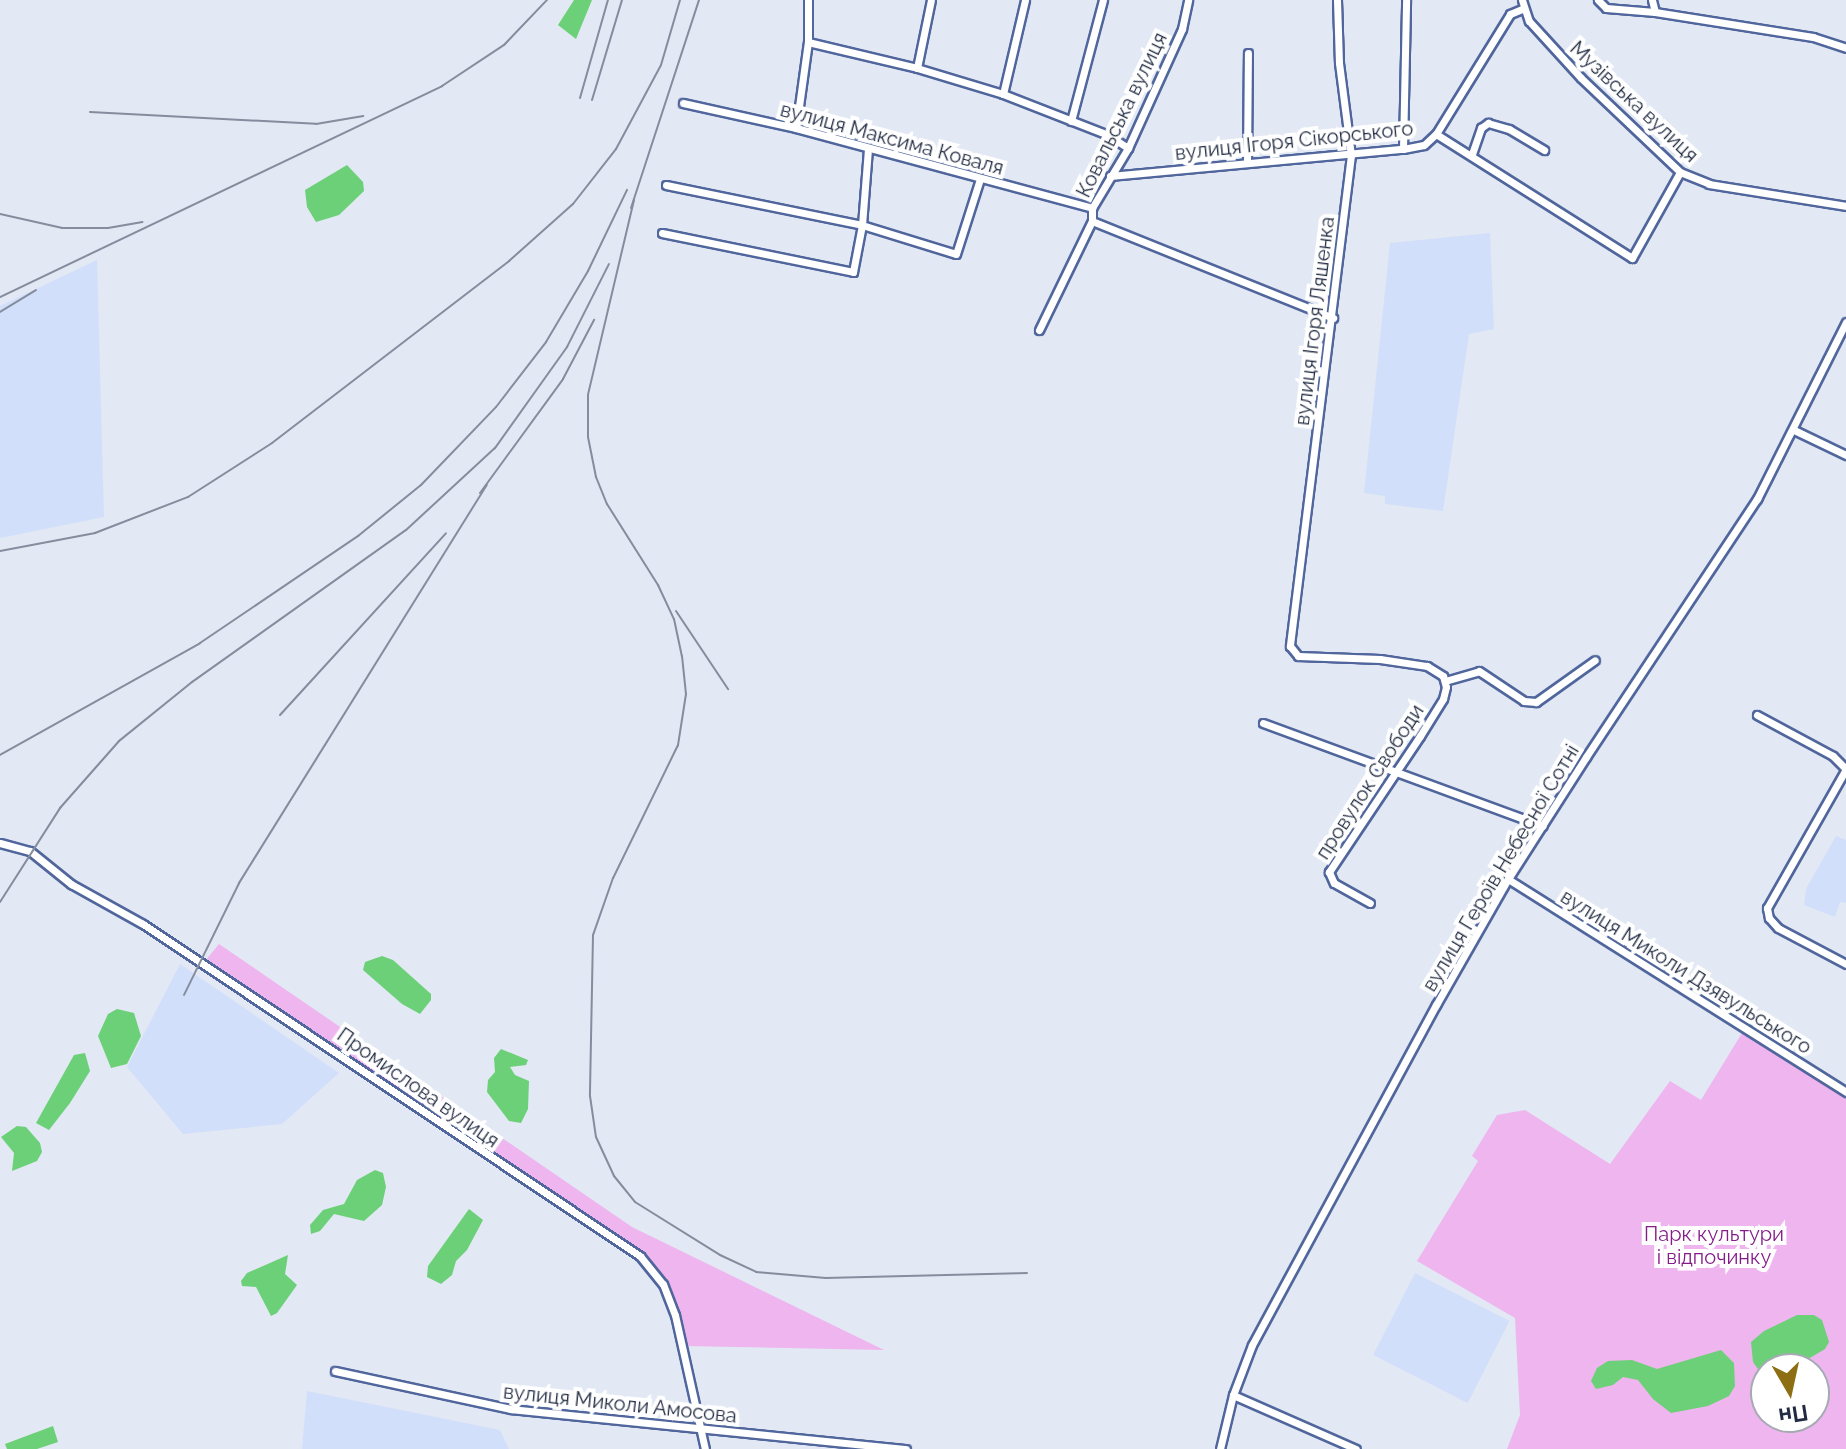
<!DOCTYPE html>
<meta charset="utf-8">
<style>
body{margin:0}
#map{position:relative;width:1846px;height:1449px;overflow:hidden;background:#e2e8f4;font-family:Raleway,sans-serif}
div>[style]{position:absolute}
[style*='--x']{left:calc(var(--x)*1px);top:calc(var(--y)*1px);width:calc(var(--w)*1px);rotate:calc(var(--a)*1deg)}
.built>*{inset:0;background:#d2dffa;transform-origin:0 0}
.green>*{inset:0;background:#eeb5ee}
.water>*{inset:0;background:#6cd078}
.roads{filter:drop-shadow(2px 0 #50669c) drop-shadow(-2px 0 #50669c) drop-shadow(0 2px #50669c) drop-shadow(0 -2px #50669c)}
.minor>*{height:7px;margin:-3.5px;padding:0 3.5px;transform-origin:3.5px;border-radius:3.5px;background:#fff}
.rail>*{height:2px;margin:-1px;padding:0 1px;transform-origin:1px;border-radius:1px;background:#848c9d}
span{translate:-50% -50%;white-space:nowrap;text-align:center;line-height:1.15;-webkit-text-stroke:8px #fff;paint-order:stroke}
.street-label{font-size:20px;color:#212b42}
.park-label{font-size:20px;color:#851b89}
.north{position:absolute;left:1750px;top:1353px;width:80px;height:80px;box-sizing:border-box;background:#fff;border:2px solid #a6aab3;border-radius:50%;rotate:171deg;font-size:22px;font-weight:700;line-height:32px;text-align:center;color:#212b42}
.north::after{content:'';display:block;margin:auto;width:28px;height:36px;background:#8e6e12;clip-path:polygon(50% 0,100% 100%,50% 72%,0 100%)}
</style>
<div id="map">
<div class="built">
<div style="clip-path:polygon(1490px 233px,1494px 329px,1469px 334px,1443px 511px,1385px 504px,1385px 496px,1364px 493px,1390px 243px)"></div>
<div style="clip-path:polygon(97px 260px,104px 517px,0 538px,0 306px)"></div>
<div style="clip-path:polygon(1836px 836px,1846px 840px,1846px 903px,1840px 902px,1835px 917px,1804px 905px,1806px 889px)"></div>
<div style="clip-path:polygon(180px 964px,339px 1073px,282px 1124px,183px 1134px,127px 1067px)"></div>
<div style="left:1415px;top:1273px;width:106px;height:92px;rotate:27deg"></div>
<div style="clip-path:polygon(307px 1391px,500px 1430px,509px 1449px,302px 1449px)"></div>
</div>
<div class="green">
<div style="clip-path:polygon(219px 944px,632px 1227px,884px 1350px,683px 1346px,663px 1284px,640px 1256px,205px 961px)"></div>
<div style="clip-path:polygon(evenodd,1742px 1033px,1846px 1096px,1846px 1449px,1507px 1449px,1520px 1415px,1515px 1318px,1417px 1261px,1478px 1161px,1472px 1156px,1497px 1115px,1525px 1110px,1610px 1164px,1670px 1081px,1701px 1100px,1742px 1033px,1766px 1369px,1814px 1369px,1814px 1417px,1766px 1417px,1766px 1369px)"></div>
</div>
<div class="water">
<div style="clip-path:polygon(574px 0,592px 0,576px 39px,558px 25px)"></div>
<div style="clip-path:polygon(347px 165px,363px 182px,364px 191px,339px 215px,316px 222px,307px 207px,305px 190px)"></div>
<div style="clip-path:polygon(382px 956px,393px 960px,431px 994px,431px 1000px,420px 1014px,402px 1004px,363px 970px,365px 962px)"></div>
<div style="clip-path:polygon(117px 1009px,134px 1013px,141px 1036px,127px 1064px,111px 1068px,98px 1036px,108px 1014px)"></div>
<div style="clip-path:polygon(501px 1049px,528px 1060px,526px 1065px,510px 1067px,515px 1075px,529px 1081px,528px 1109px,521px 1123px,509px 1121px,487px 1092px,488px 1080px,495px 1072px,494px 1058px)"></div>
<div style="clip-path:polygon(85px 1053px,90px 1071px,70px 1103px,49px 1130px,36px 1123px,74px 1055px)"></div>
<div style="clip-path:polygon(17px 1126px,26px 1127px,40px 1143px,42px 1152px,37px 1161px,12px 1171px,14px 1153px,1px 1137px)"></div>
<div style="clip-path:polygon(375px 1170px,383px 1173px,386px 1187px,382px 1205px,364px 1221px,334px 1214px,320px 1231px,311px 1234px,310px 1225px,323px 1210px,344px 1204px,357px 1180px)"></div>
<div style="clip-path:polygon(469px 1209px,483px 1220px,467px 1250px,456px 1261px,452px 1275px,441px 1284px,427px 1277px,428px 1266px)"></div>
<div style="clip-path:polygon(288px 1255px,285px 1274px,297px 1285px,277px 1313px,271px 1316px,256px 1287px,242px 1286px,241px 1281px,247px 1273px)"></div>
<div style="clip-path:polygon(1797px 1315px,1814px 1315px,1822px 1320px,1829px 1342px,1825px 1349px,1803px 1362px,1758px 1369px,1753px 1362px,1751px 1342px,1764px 1331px)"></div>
<div style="clip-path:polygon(1721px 1350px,1734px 1363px,1735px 1386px,1729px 1396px,1708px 1406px,1671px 1413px,1653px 1399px,1638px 1380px,1623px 1377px,1613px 1385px,1596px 1389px,1591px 1381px,1597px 1368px,1608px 1361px,1632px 1360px,1657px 1369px)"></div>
<div style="clip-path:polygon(53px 1426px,58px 1442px,37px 1449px,7px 1449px,5px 1444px)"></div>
</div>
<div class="roads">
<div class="minor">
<div style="--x:1337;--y:0;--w:63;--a:88.2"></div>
<div style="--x:1339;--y:63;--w:93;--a:82.6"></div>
<div style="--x:1351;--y:155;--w:495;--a:97.1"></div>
<div style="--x:1290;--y:646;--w:13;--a:51"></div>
<div style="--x:1298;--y:656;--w:82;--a:2.1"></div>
<div style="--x:1380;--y:659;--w:48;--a:8.5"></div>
<div style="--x:1427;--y:666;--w:19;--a:32"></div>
<div style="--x:1443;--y:676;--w:11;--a:75"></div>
<div style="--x:1446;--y:687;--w:12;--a:104"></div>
<div style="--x:1443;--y:699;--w:44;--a:121.9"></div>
<div style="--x:1420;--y:736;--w:164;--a:123.8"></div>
<div style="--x:1329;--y:872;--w:12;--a:66"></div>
<div style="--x:1334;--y:883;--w:41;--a:29.1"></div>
<div style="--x:1522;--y:0;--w:22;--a:72"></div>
<div style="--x:1529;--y:21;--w:77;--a:47.6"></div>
<div style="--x:1581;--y:78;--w:137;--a:43.5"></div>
<div style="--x:1680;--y:172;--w:31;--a:22"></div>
<div style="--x:1709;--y:184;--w:139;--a:9.1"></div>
<div style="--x:1598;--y:0;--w:11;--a:45"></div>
<div style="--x:1606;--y:8;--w:49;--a:4.7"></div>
<div style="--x:1652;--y:0;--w:12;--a:76"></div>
<div style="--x:1655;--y:12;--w:160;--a:9"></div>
<div style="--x:1813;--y:37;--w:35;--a:18"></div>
<div style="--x:808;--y:42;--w:112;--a:13.4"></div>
<div style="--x:917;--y:68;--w:90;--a:16.8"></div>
<div style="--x:1003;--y:94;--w:113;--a:21.3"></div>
<div style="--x:1108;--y:135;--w:24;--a:33"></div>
<div style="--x:917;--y:68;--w:69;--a:-78.4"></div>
<div style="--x:1003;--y:94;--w:97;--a:-76.8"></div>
<div style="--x:683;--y:103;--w:116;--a:12.5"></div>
<div style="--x:796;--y:128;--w:307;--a:15.1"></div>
<div style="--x:1071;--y:121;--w:125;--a:-75.2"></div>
<div style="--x:796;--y:128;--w:87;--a:-82.1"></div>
<div style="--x:808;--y:42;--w:42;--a:-90"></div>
<div style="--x:1436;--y:134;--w:141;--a:-58.3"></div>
<div style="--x:1510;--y:14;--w:13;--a:-23"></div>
<div style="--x:1403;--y:149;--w:149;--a:-88.8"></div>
<div style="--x:1472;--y:154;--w:28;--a:-71"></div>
<div style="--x:1481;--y:128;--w:9;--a:-36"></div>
<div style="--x:1488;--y:123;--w:22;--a:16"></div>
<div style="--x:1509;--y:129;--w:41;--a:31"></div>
<div style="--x:1247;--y:162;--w:109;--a:-89.5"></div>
<div style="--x:1110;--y:176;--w:294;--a:-5.3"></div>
<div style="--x:1403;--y:149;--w:21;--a:-11"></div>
<div style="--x:1424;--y:145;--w:16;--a:-43"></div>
<div style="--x:1436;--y:134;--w:232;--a:32.3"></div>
<div style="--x:1632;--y:258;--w:98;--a:-60.8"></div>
<div style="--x:666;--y:185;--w:200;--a:11.5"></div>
<div style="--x:862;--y:225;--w:98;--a:17.1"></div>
<div style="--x:956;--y:254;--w:79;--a:-72.3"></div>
<div style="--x:1092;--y:221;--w:260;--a:21.9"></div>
<div style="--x:662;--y:233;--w:195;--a:11.5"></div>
<div style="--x:853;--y:272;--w:48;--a:-79.2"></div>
<div style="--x:862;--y:225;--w:77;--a:-85.5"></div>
<div style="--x:1039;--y:330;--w:121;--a:-64.1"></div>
<div style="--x:1092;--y:221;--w:13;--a:-90"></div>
<div style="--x:1092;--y:208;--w:70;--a:-59"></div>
<div style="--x:1128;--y:148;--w:131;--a:-65.6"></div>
<div style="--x:1182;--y:29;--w:30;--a:-78"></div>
<div style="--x:1794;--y:430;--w:58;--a:25.7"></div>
<div style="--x:1445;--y:681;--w:35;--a:-16"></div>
<div style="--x:1479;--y:671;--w:54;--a:33.7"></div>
<div style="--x:1524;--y:701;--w:12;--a:5"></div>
<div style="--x:1536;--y:702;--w:72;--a:-35.4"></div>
<div style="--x:1757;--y:715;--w:86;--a:28.3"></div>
<div style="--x:1833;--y:756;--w:18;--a:45"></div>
<div style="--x:1263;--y:723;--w:298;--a:20.2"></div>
<div style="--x:1846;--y:769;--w:160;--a:119.6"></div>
<div style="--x:1767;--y:908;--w:10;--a:79"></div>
<div style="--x:1769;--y:918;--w:13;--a:48"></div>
<div style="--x:1778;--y:928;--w:77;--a:27.9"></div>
<div style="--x:0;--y:843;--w:31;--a:15"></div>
<div style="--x:30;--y:851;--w:53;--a:38.8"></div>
<div style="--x:71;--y:884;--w:82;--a:29.1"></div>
<div style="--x:143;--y:924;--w:598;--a:33.74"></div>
<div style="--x:640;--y:1256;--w:36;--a:51"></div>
<div style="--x:663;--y:1284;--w:33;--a:69"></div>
<div style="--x:675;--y:1315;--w:137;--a:77.4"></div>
<div style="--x:1508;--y:879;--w:400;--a:32.2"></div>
<div style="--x:335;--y:1371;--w:180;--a:12.2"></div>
<div style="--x:511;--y:1409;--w:397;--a:5.8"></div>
<div style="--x:1233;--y:1395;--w:134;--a:23.7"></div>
<div style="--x:1220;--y:1449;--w:56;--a:-76.5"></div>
<div style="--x:1233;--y:1395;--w:53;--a:-69.2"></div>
<div style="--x:1252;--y:1345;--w:387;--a:-61.6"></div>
<div style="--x:1436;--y:1005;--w:145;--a:-60.3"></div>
<div style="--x:1508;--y:879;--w:145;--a:-57.4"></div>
<div style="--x:1586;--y:757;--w:310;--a:-56.5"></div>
<div style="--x:1757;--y:499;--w:198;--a:-63.3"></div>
</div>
</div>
<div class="rail">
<div style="--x:580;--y:98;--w:102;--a:-74.1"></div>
<div style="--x:592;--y:100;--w:104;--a:-73.3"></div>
<div style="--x:90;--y:112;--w:226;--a:3"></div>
<div style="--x:316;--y:124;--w:48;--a:-9.7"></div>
<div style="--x:634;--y:200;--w:200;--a:103.3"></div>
<div style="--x:588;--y:395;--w:42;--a:90"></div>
<div style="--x:588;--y:437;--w:41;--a:78.7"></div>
<div style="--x:596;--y:477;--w:29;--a:68"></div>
<div style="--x:607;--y:504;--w:96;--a:57.8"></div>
<div style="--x:658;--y:585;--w:38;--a:65"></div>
<div style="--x:674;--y:619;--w:38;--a:78"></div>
<div style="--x:682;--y:656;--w:38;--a:84"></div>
<div style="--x:686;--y:694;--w:52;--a:98.9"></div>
<div style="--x:678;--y:745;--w:148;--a:116"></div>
<div style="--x:613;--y:878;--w:60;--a:109.3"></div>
<div style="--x:593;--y:935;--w:161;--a:91.1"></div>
<div style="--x:590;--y:1096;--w:41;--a:81.7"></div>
<div style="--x:596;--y:1137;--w:43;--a:65.2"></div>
<div style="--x:614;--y:1176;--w:33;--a:51"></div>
<div style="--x:635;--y:1202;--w:100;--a:31.9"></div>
<div style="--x:720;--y:1255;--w:40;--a:25"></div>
<div style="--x:756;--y:1272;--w:70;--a:4.9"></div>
<div style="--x:826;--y:1278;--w:201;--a:-1.4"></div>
<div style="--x:631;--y:208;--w:219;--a:-71.9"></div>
<div style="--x:0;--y:214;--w:64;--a:12.7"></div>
<div style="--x:62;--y:228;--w:46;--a:0"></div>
<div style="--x:108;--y:228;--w:35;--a:-10"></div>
<div style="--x:0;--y:297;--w:490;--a:-25.5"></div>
<div style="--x:442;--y:86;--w:74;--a:-33.5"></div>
<div style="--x:504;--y:45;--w:62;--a:-46.3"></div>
<div style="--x:0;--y:312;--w:42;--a:-31.4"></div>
<div style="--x:480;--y:493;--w:141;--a:-53.9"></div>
<div style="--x:563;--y:379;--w:67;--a:-62.3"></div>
<div style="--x:0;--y:551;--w:97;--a:-10.7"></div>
<div style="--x:95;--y:533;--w:100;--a:-21.2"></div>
<div style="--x:188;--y:497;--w:100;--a:-32.7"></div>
<div style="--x:272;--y:443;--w:299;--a:-37.5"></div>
<div style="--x:509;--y:261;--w:86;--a:-41.7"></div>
<div style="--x:573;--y:204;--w:70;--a:-52"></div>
<div style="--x:616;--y:149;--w:95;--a:-61.8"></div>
<div style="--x:661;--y:65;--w:68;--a:-73.7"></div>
<div style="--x:676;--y:611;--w:94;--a:56.3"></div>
<div style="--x:280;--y:715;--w:246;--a:-47.6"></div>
<div style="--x:0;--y:755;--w:229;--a:-29.2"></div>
<div style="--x:200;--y:643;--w:191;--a:-34.1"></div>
<div style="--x:358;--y:536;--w:81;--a:-39"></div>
<div style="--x:421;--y:485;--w:108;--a:-46.1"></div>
<div style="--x:496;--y:407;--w:82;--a:-52.4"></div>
<div style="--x:546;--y:342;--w:82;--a:-59.4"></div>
<div style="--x:588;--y:271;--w:90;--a:-64.3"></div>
<div style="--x:0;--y:902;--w:112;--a:-57.4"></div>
<div style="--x:60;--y:808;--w:89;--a:-48.6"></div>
<div style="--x:119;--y:741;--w:94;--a:-38.9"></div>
<div style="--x:192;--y:682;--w:262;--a:-35.4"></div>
<div style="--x:406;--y:530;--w:121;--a:-42.7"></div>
<div style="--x:495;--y:448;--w:124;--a:-54.5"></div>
<div style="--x:567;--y:347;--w:93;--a:-63.2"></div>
<div style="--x:184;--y:995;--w:125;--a:-63.8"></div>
<div style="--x:239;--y:883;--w:469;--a:-58.1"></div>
</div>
<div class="street-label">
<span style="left:1634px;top:102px;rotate:43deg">Музівська вулиця</span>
<span style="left:1122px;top:115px;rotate:-64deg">Ковальська вулиця</span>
<span style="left:892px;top:139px;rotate:15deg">вулиця Максима Коваля</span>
<span style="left:1294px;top:141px;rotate:-6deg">вулиця Ігоря Сікорського</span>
<span style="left:1315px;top:321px;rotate:-83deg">вулиця Ігоря Ляшенка</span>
<span style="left:1370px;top:782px;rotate:-57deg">провулок Свободи</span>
<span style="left:1501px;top:868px;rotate:-59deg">вулиця Героїв Небесної Сотні</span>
<span style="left:1686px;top:972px;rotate:32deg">вулиця Миколи Дзявульського</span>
<span style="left:418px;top:1088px;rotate:35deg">Промислова вулиця</span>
<span style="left:620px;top:1404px;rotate:6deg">вулиця Миколи Амосова</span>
</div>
<div class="park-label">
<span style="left:1714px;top:1246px">Парк культури<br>і відпочинку</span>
</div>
<div class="north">Пн</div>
</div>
